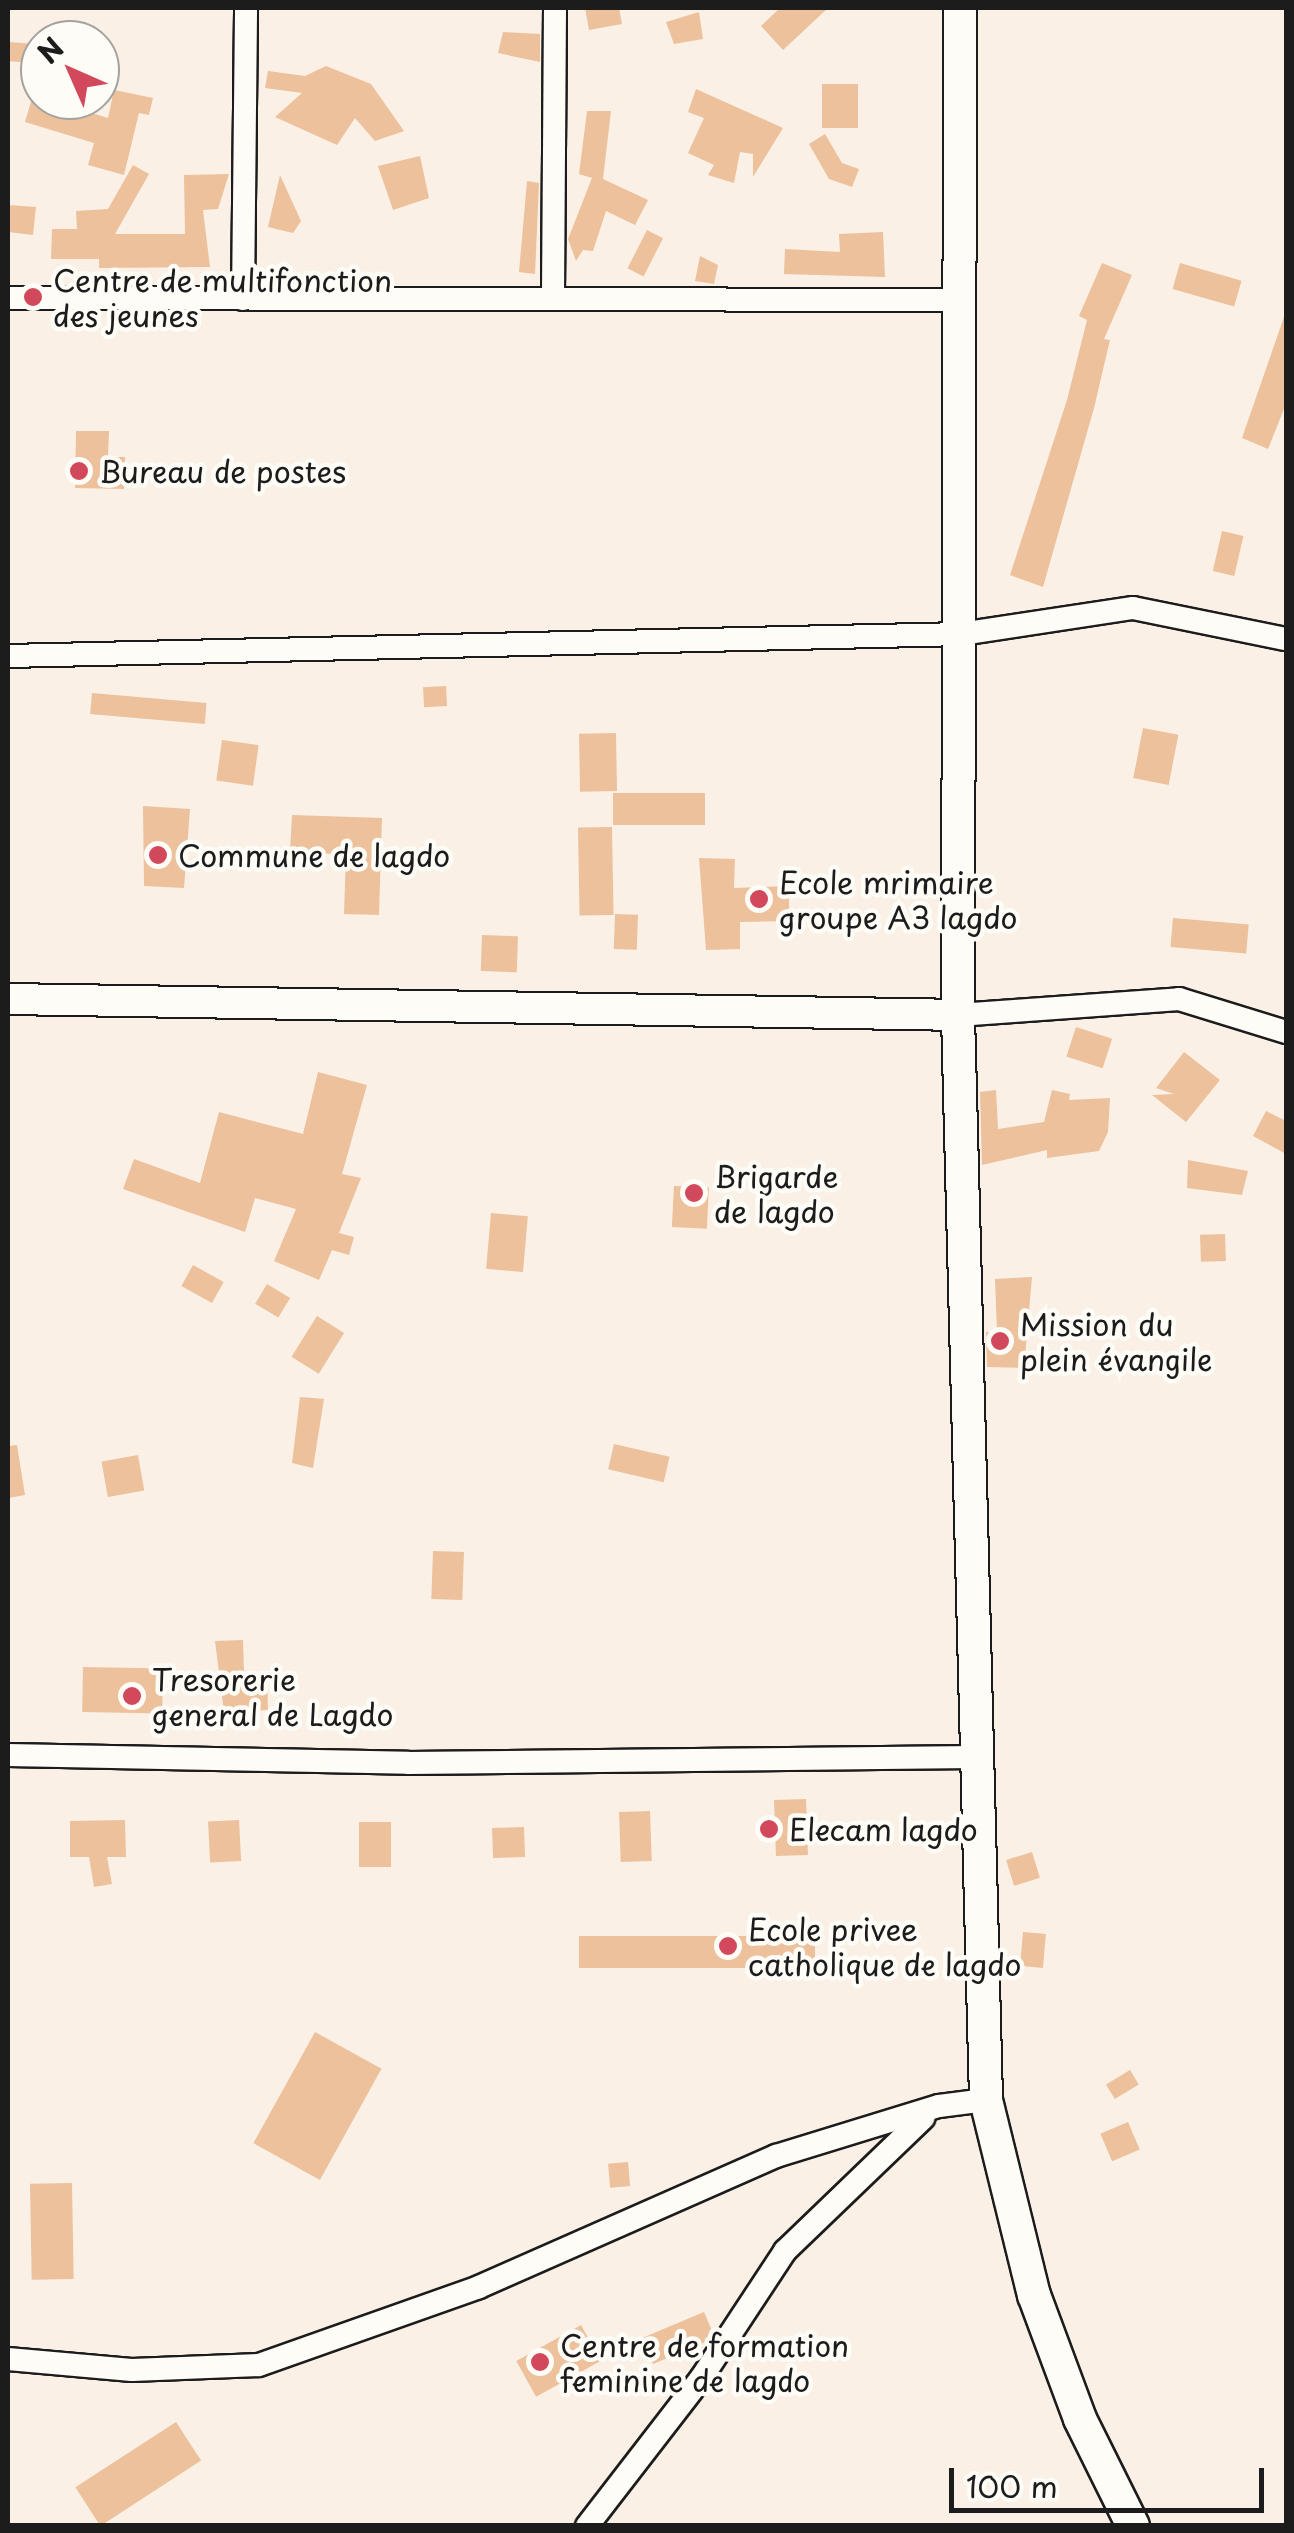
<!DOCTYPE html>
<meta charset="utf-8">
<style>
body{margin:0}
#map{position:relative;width:1294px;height:2533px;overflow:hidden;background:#faf0e5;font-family:"Playpen Sans",sans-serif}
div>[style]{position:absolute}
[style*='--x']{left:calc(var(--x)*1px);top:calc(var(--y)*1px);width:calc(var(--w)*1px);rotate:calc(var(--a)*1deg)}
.building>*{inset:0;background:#ecc19c;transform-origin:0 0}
.roads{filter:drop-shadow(2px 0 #1c1c1c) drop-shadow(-2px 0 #1c1c1c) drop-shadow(0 2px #1c1c1c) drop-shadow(0 -2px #1c1c1c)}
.minor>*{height:22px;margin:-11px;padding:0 11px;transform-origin:11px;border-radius:11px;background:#fdfcf7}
.tertiary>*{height:30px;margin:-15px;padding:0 15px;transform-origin:15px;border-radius:15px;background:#fdfcf7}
.secondary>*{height:32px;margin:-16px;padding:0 16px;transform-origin:16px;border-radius:16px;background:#fdfcf7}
.dots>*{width:28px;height:28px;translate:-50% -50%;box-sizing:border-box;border:5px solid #fdfcf7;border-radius:50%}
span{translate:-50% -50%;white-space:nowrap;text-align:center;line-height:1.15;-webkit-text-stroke:9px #fdfcf7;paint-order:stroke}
.poi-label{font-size:30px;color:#1c1c1c}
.left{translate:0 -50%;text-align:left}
.frame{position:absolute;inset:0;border:10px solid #1c1c1c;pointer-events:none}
.north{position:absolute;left:20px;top:20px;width:100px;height:100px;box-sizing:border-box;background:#fdfcf7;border:2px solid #a3a29f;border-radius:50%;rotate:315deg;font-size:28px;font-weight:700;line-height:40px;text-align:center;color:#1c1c1c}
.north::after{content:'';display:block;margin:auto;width:35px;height:45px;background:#d1495b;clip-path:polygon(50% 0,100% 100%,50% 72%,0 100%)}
.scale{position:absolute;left:949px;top:2468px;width:315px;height:45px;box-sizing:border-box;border:5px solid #1c1c1c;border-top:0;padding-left:12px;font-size:30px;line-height:35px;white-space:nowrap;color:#1c1c1c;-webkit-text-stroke:8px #fdfcf7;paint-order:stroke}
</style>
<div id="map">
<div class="building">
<div style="clip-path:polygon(585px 8px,619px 8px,622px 24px,589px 30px)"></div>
<div style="clip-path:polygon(780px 8px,828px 8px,783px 50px,761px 26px)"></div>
<div style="clip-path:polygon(699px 12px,703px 39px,674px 44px,666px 22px)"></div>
<div style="clip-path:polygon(503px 32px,540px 34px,540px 62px,498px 53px)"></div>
<div style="left:8px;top:42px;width:32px;height:19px;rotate:4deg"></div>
<div style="clip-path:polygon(326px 66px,371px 84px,404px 131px,375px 141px,355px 118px,337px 145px,275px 117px,302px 93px,265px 88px,268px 71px,305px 76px)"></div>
<div style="left:822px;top:84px;width:36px;height:44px"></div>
<div style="clip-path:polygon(696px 89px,783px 128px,753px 177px,753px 154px,740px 152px,734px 183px,708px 175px,714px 165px,688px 153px,704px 118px,688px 112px)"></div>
<div style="clip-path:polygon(114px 90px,153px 98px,149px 115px,139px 113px,124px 175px,88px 165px,94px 143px,25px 122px,33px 95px,108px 118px)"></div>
<div style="clip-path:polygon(587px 111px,611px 111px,603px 179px,648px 200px,635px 225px,606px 211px,593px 251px,583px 250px,576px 261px,568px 239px,592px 178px,579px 174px)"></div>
<div style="clip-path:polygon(825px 134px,842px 163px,859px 169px,852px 187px,829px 179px,809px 144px)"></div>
<div style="clip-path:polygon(420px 156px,429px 198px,393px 210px,378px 166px)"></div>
<div style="clip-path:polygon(133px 165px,149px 174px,115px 234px,185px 234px,184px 175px,229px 174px,218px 209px,203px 210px,210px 267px,99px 268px,99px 259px,51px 259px,52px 229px,77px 229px,76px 211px,108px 209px)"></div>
<div style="clip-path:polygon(280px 175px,301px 221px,293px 233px,268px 227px)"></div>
<div style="clip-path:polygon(527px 181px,539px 183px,535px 274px,519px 272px)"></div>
<div style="clip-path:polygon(8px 205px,36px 207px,33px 235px,8px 232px)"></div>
<div style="left:647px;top:230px;width:18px;height:43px;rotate:27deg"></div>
<div style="clip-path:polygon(883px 232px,885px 277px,784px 274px,785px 249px,840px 252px,839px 234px)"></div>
<div style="clip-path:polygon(700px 256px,718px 265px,714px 284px,695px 281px)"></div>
<div style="clip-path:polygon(1102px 263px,1132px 275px,1104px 339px,1110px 340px,1094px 408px,1043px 587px,1010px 575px,1067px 400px,1087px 320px,1079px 316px)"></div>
<div style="left:1180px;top:263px;width:64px;height:27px;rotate:16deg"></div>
<div style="clip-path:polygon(1286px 311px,1286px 404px,1268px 449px,1242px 438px)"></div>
<div style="clip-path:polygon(76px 431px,109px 431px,108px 457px,125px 457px,124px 489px,75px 488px)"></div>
<div style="left:1222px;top:531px;width:22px;height:41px;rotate:13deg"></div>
<div style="left:446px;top:686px;width:20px;height:23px;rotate:87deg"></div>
<div style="left:92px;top:693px;width:115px;height:21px;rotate:5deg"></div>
<div style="left:1143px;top:728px;width:36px;height:51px;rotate:11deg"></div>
<div style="left:616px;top:733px;width:58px;height:37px;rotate:89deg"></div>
<div style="left:222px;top:740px;width:37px;height:41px;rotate:8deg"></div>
<div style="left:705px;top:793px;width:32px;height:92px;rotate:90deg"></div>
<div style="clip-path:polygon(143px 806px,190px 809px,184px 888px,144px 886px)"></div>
<div style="clip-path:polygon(292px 815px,382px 818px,379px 915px,344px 914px,346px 855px,290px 851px)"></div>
<div style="left:612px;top:827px;width:88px;height:34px;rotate:89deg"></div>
<div style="clip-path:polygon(699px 858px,735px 859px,734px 888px,789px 886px,789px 921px,740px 922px,740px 949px,706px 950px)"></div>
<div style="left:615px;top:914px;width:23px;height:35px;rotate:2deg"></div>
<div style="left:1173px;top:918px;width:76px;height:29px;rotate:5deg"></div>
<div style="left:482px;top:935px;width:36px;height:36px;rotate:2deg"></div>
<div style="left:1076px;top:1027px;width:38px;height:31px;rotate:18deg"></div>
<div style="clip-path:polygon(1184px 1052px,1220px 1080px,1186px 1122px,1152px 1095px,1174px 1094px,1156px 1088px)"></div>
<div style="clip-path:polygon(318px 1072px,367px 1085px,342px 1174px,361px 1178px,339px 1233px,354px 1237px,349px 1255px,332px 1250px,319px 1280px,274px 1261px,296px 1209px,255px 1198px,245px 1232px,123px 1189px,134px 1159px,200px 1183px,219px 1112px,303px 1134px)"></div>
<div style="clip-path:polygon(996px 1090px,998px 1129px,1044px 1122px,1052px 1090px,1070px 1094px,1069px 1100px,1110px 1098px,1108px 1132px,1099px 1151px,1047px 1158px,1047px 1150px,982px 1165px,980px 1092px)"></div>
<div style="clip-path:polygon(1266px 1111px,1286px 1121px,1286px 1154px,1253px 1136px)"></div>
<div style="clip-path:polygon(1188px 1160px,1248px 1171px,1242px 1195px,1187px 1188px)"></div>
<div style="left:674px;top:1186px;width:35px;height:41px;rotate:3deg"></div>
<div style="left:491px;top:1213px;width:37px;height:56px;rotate:5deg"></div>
<div style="left:1225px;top:1234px;width:27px;height:25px;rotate:88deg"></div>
<div style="left:193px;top:1265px;width:35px;height:24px;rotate:29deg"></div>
<div style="clip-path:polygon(1032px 1277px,1024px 1368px,987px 1367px,986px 1332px,997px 1332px,995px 1279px)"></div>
<div style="left:267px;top:1284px;width:27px;height:23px;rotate:31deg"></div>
<div style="left:317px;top:1316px;width:32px;height:48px;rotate:32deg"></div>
<div style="clip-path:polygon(300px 1397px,324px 1399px,313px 1468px,292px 1463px)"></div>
<div style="left:614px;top:1444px;width:57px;height:26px;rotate:13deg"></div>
<div style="clip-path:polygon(17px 1445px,25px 1495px,8px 1498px,8px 1446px)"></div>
<div style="left:138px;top:1455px;width:36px;height:37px;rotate:80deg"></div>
<div style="left:433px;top:1551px;width:31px;height:48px;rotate:2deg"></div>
<div style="clip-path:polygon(243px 1640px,244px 1673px,267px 1673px,268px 1710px,224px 1712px,215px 1641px)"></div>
<div style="left:83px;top:1667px;width:80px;height:45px;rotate:1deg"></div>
<div style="left:806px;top:1799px;width:56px;height:32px;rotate:88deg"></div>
<div style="left:650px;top:1811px;width:50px;height:31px;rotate:88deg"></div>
<div style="clip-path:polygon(125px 1820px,126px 1857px,107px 1857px,112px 1884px,94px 1887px,89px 1857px,70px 1857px,70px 1821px)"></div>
<div style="left:239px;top:1820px;width:41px;height:31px;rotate:87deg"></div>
<div style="left:359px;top:1822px;width:32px;height:45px"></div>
<div style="left:524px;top:1827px;width:30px;height:32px;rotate:88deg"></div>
<div style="left:1032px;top:1852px;width:27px;height:27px;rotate:73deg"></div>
<div style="left:1023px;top:1932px;width:23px;height:34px;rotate:5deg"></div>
<div style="left:579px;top:1936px;width:236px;height:32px"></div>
<div style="left:315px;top:2032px;width:76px;height:127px;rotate:29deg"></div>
<div style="left:1130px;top:2070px;width:17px;height:28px;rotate:59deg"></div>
<div style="left:1128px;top:2122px;width:30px;height:30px;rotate:67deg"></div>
<div style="left:628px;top:2162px;width:24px;height:20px;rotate:85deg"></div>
<div style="left:72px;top:2183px;width:96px;height:42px;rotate:89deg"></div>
<div style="clip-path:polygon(704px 2312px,713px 2333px,708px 2341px,653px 2364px,642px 2338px)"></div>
<div style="left:581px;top:2325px;width:41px;height:74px;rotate:61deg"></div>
<div style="left:176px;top:2422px;width:46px;height:120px;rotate:57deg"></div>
</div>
<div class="roads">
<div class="minor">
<div style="--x:553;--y:295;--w:287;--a:-89.6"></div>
<div style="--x:8;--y:298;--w:956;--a:0.12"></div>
<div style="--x:243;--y:299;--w:291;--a:-89.4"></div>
<div style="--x:8;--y:656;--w:953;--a:-1.32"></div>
<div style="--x:961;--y:634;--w:174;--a:-8.6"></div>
<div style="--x:1133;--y:608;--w:156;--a:11.5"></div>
<div style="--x:958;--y:1015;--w:222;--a:-4.1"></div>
<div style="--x:1179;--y:999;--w:112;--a:17.1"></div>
<div style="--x:8;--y:1755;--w:400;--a:1.1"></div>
<div style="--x:408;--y:1763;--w:567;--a:-0.61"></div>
<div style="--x:8;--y:2359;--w:124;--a:5.1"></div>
<div style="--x:132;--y:2370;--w:127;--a:-2.3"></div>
<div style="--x:259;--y:2365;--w:233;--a:-19.5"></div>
<div style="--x:479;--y:2287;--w:325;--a:-23.8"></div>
<div style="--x:776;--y:2156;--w:170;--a:-17.1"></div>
<div style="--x:939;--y:2106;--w:47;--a:-7.3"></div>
<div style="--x:587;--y:2526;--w:188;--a:-52.3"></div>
<div style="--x:702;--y:2377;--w:151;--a:-56.6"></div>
<div style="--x:785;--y:2251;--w:192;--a:-43.9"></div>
</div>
<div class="tertiary">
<div style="--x:8;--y:999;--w:950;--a:0.96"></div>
</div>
<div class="secondary">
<div style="--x:960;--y:8;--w:1007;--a:90.11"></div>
<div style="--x:958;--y:1015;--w:1085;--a:88.52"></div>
<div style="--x:986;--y:2100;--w:201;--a:76.2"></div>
<div style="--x:1034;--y:2295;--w:132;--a:69.6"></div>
<div style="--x:1080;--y:2419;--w:119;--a:63.6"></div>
</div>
</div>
<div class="dots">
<div style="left:33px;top:297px;background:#d1495b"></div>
<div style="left:79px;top:471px;background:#d1495b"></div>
<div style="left:158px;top:855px;background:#d1495b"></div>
<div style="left:759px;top:899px;background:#d1495b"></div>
<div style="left:694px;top:1193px;background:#d1495b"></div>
<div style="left:1000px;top:1341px;background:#d1495b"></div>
<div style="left:132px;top:1696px;background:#d1495b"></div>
<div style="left:769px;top:1829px;background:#d1495b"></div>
<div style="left:728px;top:1946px;background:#d1495b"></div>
<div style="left:540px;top:2362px;background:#d1495b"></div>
</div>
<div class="poi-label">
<span class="left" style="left:53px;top:297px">Centre de multifonction<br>des jeunes</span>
<span class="left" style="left:99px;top:471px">Bureau de postes</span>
<span class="left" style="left:178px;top:855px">Commune de lagdo</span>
<span class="left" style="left:779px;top:899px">Ecole mrimaire<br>groupe A3 lagdo</span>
<span class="left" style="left:714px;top:1193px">Brigarde<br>de lagdo</span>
<span class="left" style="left:1020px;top:1341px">Mission du<br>plein évangile</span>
<span class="left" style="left:152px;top:1696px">Tresorerie<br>general de Lagdo</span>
<span class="left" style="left:789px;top:1829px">Elecam lagdo</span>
<span class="left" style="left:748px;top:1946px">Ecole privee<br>catholique de lagdo</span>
<span class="left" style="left:560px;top:2362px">Centre de formation<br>feminine de lagdo</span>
</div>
<div class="frame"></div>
<div class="north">N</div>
<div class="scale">100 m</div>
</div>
